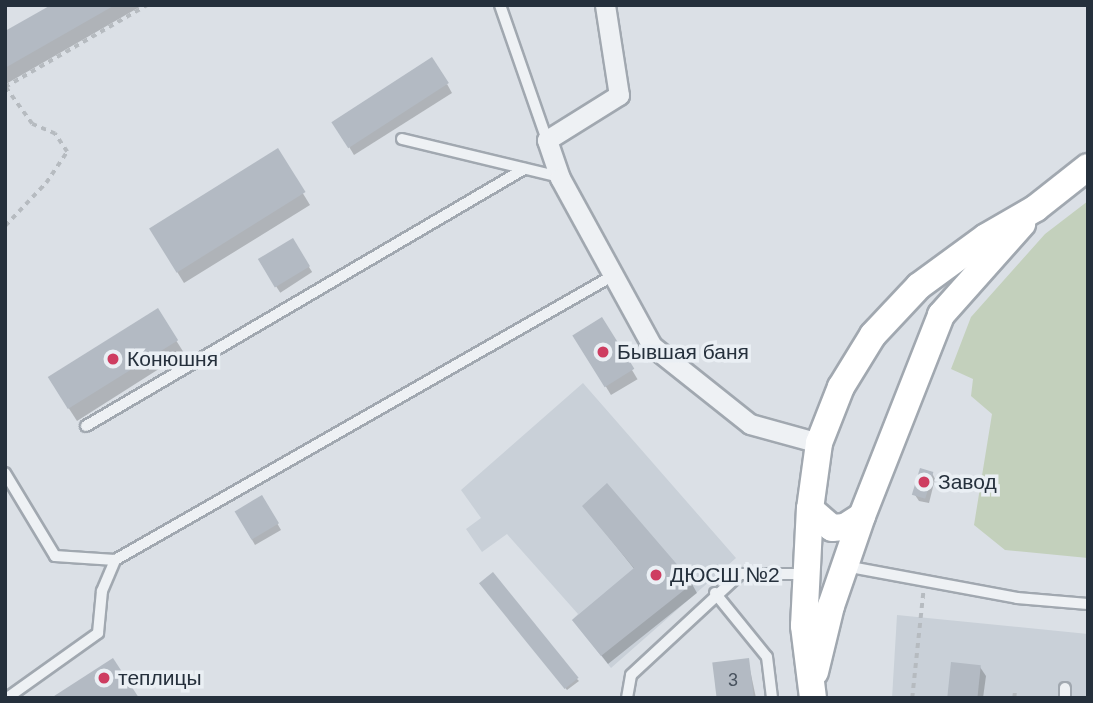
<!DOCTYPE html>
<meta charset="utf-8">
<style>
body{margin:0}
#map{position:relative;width:1093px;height:703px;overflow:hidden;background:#dbe0e6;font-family:Helvetica,sans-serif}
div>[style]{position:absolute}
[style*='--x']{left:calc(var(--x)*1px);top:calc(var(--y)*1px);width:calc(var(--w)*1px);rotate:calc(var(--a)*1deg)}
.built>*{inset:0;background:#c9d0d8}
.green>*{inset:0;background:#c3d0bc}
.shadow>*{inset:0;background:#0003;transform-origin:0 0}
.building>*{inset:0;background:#b3bac3;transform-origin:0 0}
.path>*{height:3.5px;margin-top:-1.75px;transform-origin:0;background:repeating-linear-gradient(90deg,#b6bbc0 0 5px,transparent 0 10px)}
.roads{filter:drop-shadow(2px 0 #a1a8b0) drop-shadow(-2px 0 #a1a8b0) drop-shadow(0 2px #a1a8b0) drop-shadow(0 -2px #a1a8b0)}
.lane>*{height:10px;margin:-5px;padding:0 5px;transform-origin:5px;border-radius:5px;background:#eef1f4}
.street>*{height:19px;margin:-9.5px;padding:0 9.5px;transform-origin:9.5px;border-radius:9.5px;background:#eef1f4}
.secondary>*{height:26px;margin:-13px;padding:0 13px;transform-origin:13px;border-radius:13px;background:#fff}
.dots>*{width:19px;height:19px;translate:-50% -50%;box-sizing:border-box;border:4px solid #eaeff4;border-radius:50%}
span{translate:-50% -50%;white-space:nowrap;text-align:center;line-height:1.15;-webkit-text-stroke:7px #eaeff4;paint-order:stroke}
.number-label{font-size:18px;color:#48525e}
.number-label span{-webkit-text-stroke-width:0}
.poi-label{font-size:21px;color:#25303c}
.left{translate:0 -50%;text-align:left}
.frame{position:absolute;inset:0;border:7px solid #25303c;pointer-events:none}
</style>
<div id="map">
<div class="built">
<div style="clip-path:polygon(583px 383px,736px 558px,611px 668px,572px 620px,578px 614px,507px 534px,482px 552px,466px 529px,481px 518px,461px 490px)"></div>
<div style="clip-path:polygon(897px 615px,1088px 634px,1088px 698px,892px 698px)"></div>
</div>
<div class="green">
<div style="clip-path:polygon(1088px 201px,1088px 558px,1005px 550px,974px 525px,992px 414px,971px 396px,973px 379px,951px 369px,971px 317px,1045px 234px)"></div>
</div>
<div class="shadow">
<div style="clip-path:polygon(55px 5px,143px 5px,6px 84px,5px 33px)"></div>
<div style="clip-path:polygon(447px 84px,452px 93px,354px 155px,339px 130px)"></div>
<div style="clip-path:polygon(277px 151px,310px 205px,184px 283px,158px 241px)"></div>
<div style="left:292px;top:241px;width:37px;height:38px;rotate:57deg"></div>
<div style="clip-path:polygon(157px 310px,184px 353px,77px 421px,57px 390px)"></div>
<div style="left:602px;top:320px;width:69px;height:31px;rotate:59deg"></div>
<div style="clip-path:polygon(932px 473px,935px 479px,929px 503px,919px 501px,915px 495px)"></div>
<div style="left:262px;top:497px;width:38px;height:30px;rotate:60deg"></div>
<div style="clip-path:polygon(584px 506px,692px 584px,697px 593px,608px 664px,574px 620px,635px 570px)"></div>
<div style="clip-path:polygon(483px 586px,577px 679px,579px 681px,567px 690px)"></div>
<div style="clip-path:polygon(748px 660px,756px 698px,719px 698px)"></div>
<div style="clip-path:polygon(980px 667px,986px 676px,983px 698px,950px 698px)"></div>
</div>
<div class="building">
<div style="clip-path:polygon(51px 5px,115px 5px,5px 68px,5px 31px)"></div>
<div style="left:432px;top:57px;width:31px;height:120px;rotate:57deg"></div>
<div style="left:278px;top:148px;width:52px;height:152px;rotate:58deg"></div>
<div style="left:293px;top:238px;width:33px;height:41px;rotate:59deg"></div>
<div style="left:158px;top:308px;width:38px;height:130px;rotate:58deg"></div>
<div style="left:602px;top:317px;width:61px;height:35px;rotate:58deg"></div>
<div style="left:920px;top:468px;width:14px;height:28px;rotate:17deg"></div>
<div style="clip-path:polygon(607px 483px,693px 583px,601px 656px,572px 620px,634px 568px,582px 506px)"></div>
<div style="left:262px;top:495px;width:33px;height:32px;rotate:59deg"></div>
<div style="left:493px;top:572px;width:136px;height:18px;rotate:51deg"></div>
<div style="clip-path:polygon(113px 658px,139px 698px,51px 698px)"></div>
<div style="left:749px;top:658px;width:40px;height:37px;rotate:83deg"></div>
<div style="left:951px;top:662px;width:30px;height:36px;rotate:6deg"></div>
</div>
<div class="path">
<div style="--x:5;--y:226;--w:59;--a:-46.4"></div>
<div style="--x:46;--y:183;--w:37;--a:-56"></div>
<div style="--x:67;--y:152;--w:22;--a:-124"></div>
<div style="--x:55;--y:134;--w:25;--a:-157"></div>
<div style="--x:32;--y:124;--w:46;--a:-126.1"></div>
<div style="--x:5;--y:87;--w:164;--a:-30"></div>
<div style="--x:912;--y:698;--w:106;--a:-84"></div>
<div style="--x:1014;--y:698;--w:8;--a:-83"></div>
</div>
<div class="roads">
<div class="lane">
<div style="--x:500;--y:5;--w:143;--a:70.8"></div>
<div style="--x:402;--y:139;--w:163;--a:13.5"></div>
<div style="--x:86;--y:426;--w:508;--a:-30.4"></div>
<div style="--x:5;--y:473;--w:97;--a:58.9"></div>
<div style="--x:55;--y:556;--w:60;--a:3.8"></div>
<div style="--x:115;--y:560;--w:572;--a:-29.74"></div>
<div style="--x:845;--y:566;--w:175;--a:10.5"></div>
<div style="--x:1017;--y:598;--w:71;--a:4.8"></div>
<div style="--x:715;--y:593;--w:82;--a:50.9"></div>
<div style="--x:767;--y:657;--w:41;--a:83"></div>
<div style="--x:7;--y:698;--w:112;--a:-35.5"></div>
<div style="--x:98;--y:633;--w:42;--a:-84.6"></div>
<div style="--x:102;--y:591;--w:34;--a:-67"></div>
<div style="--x:627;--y:698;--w:23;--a:-80"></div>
<div style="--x:631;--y:675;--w:149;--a:-42.8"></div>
<div style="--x:740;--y:574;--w:65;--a:0"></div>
<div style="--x:1065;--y:698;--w:10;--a:-90"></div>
</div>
<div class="street">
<div style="--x:605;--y:5;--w:91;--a:81.2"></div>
<div style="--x:619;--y:95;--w:85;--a:148"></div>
<div style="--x:547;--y:140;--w:40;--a:71.1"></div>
<div style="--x:560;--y:178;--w:192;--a:61.3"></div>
<div style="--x:652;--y:346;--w:125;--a:38.5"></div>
<div style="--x:750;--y:424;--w:72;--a:15.4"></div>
</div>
<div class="secondary">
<div style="--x:810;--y:509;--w:29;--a:41"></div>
<div style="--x:832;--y:528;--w:13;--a:-4"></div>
<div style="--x:845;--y:527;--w:20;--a:-33"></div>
<div style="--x:815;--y:672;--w:68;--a:-76.4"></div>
<div style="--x:831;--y:606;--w:95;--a:-71"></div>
<div style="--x:862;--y:516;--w:216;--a:-68.5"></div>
<div style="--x:941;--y:315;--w:122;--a:-48.3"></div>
<div style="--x:813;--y:698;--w:73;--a:-97.1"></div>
<div style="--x:804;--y:626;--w:117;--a:-87.1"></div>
<div style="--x:810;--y:509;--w:67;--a:-82.2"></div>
<div style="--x:819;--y:443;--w:60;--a:-68.6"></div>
<div style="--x:841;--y:387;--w:61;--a:-58.4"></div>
<div style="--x:873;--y:335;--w:67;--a:-46.8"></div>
<div style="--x:919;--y:286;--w:83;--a:-36.2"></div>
<div style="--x:986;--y:237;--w:58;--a:-30.1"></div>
<div style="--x:1036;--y:208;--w:66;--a:-38.3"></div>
</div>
</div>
<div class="dots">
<div style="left:603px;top:352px;background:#ce3d61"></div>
<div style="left:113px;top:359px;background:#ce3d61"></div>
<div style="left:924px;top:482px;background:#ce3d61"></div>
<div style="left:656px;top:575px;background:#ce3d61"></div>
<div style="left:104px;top:678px;background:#ce3d61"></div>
</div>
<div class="number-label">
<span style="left:733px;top:680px">3</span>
</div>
<div class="poi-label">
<span class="left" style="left:617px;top:352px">Бывшая баня</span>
<span class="left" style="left:127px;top:359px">Конюшня</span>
<span class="left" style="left:938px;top:482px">Завод</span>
<span class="left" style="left:670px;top:575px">ДЮСШ №2</span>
<span class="left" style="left:118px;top:678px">теплицы</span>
</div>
<div class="frame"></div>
</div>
